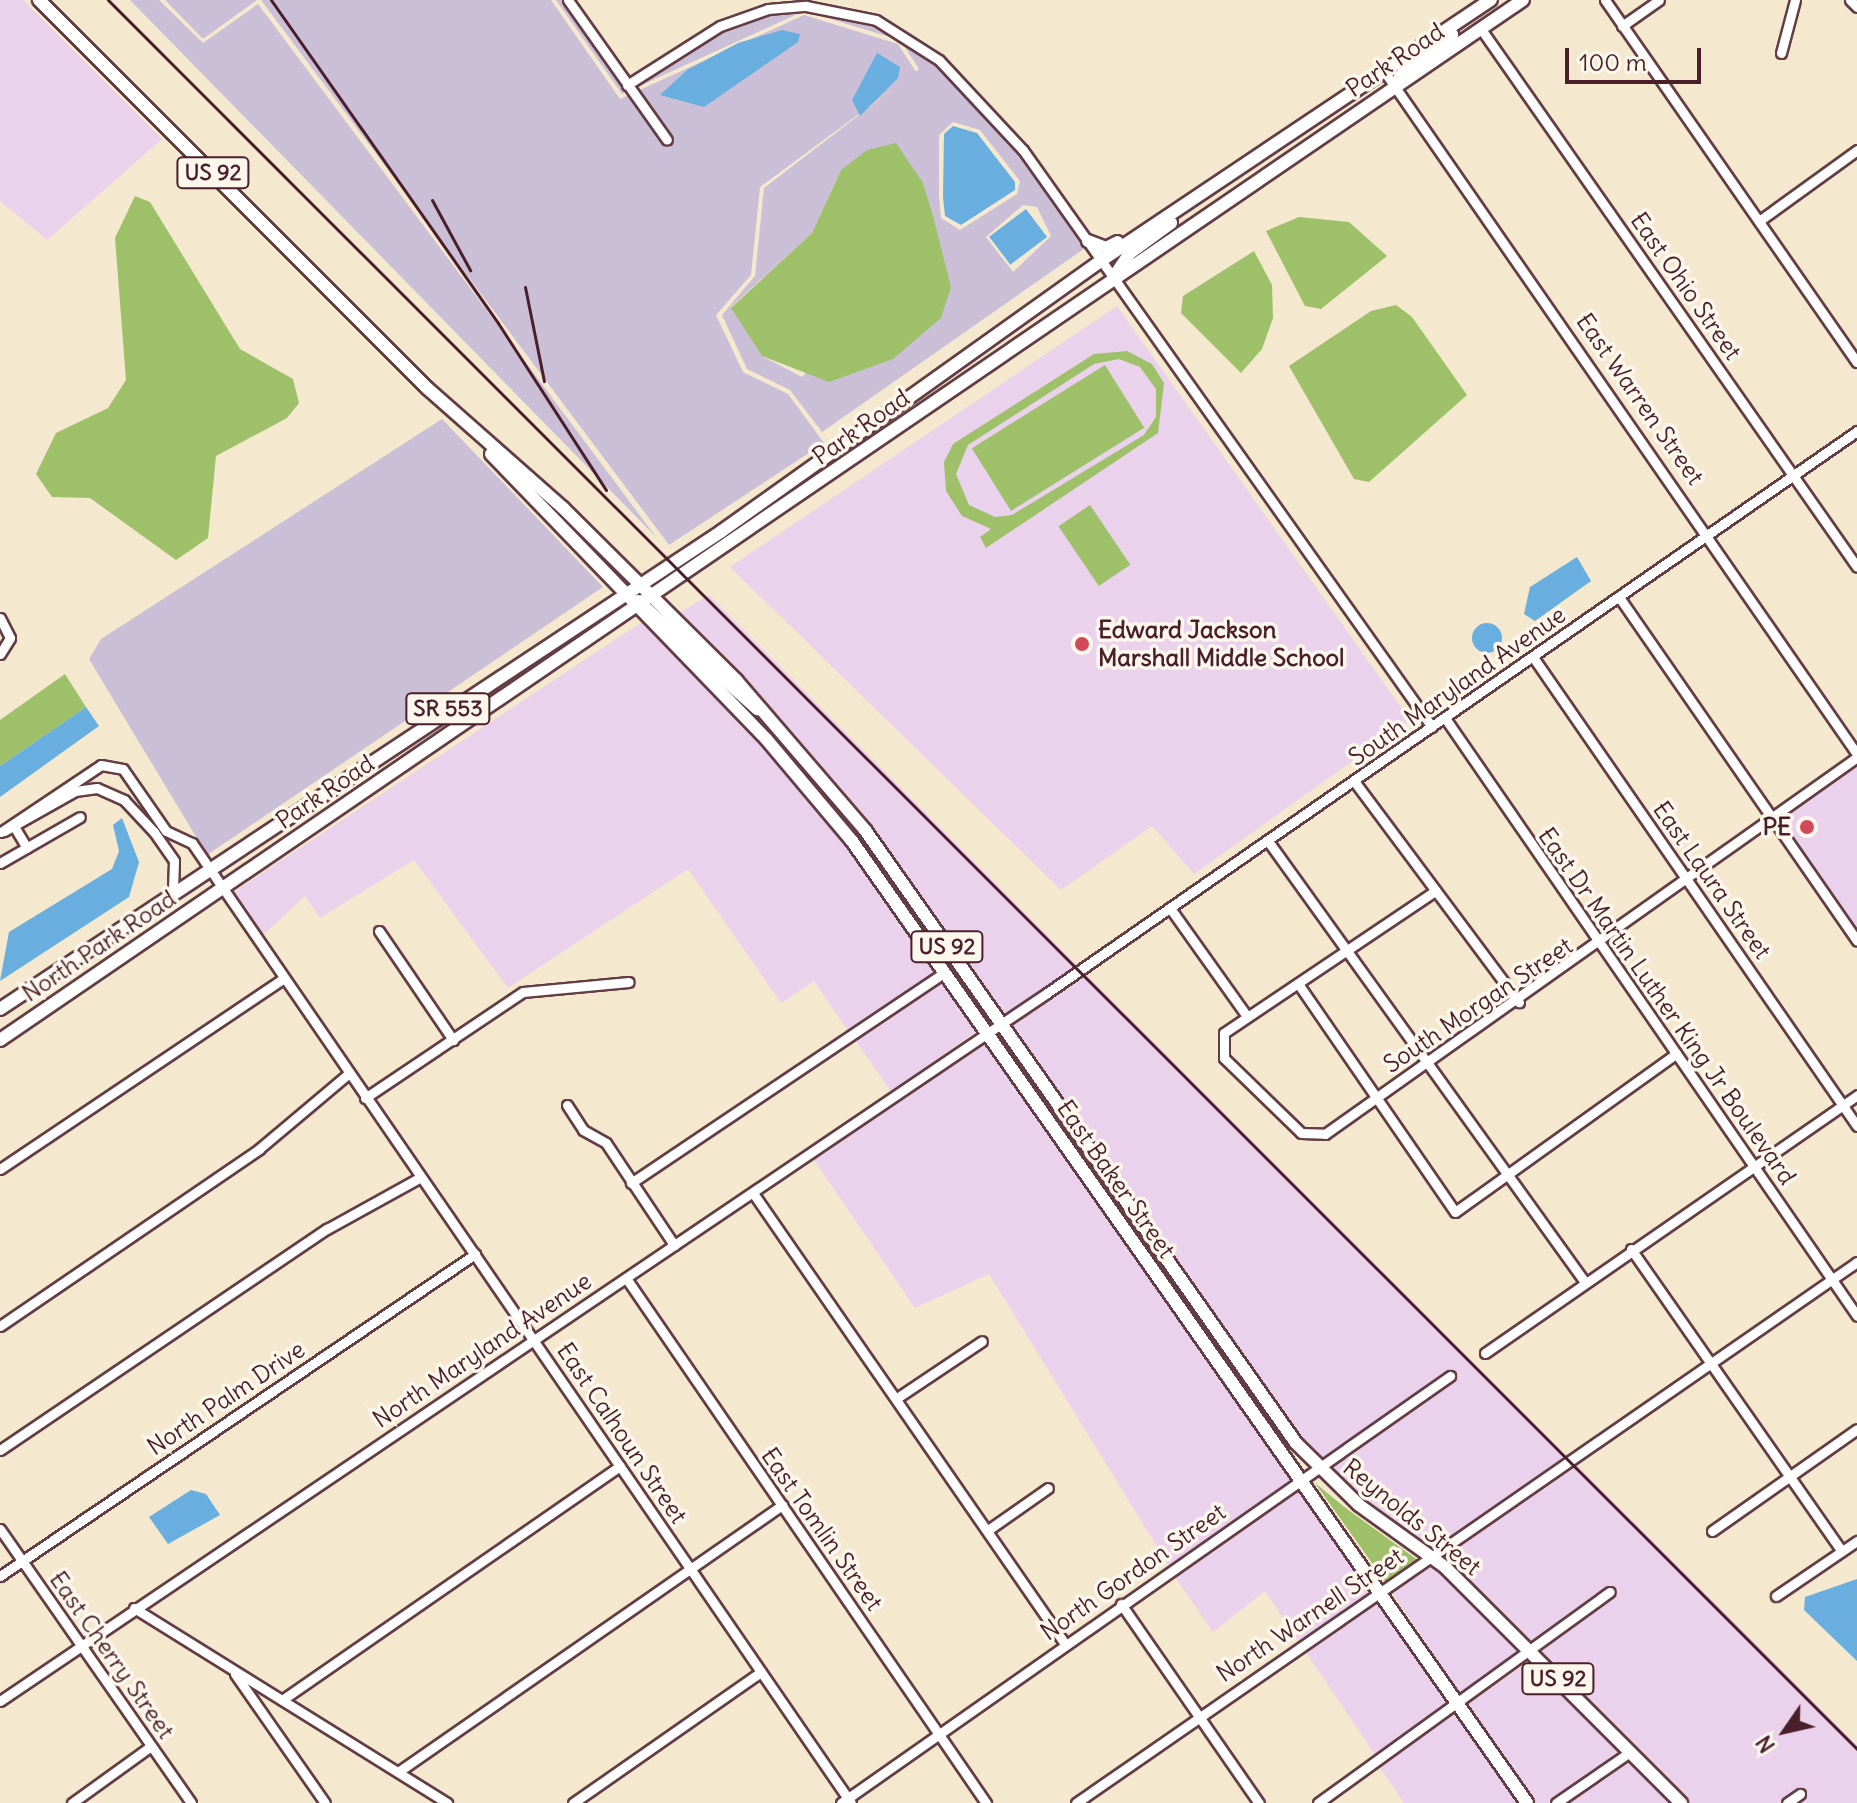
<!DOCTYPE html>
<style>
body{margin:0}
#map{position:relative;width:1857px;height:1803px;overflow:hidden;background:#f4e8cf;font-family:Delius,sans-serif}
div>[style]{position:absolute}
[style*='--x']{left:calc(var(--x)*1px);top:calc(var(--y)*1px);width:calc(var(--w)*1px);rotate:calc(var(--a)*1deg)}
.built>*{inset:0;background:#ead1ec;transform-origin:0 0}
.industrial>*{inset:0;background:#cabfd6}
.green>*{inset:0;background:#9ec069;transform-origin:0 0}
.water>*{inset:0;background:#68aede;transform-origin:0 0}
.round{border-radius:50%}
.roads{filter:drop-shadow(2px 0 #643d44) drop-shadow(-2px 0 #643d44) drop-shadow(0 2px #643d44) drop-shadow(0 -2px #643d44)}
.minor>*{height:9px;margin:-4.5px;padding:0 4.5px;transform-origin:4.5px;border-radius:4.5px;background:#fff}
.major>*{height:12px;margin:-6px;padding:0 6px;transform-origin:6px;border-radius:6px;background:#fff}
.rail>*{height:3px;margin:-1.5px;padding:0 1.5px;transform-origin:1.5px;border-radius:1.5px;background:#4a1f2b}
.dots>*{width:22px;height:22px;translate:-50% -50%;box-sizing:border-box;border:4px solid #fbf7ec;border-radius:50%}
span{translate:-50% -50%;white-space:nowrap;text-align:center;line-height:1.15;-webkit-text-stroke:7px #fbf7ec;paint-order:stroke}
.shield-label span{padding:2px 6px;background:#fbf7ec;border:2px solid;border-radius:6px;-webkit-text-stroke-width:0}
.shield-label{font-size:22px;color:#4a1f2b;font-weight:700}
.street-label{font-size:24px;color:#4a1f2b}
.poi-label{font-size:24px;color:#4a1f2b;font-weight:700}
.left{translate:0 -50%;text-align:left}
.right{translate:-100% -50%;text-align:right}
.north{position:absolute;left:1745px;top:1691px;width:80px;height:80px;-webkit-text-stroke:6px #fbf7ec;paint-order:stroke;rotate:236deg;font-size:22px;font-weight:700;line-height:32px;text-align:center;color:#4a1f2b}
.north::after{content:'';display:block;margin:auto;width:28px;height:36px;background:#4a1f2b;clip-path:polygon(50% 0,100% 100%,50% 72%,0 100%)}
.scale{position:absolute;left:1565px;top:48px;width:136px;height:36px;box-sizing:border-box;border:4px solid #4a1f2b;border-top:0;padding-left:10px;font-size:24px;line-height:28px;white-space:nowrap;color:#4a1f2b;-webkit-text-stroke:6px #fbf7ec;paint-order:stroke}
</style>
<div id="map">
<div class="built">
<div style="clip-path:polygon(0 0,23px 0,162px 139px,47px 240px,0 201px)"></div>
<div style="clip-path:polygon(1117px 306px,1410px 720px,1194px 874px,1152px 826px,1061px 890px,730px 567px)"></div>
<div style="clip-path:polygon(709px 595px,1078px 966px,1003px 1017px,843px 793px,679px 613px)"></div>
<div style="clip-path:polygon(642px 622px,763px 743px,848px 844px,938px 971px,848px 1031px,814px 981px,781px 1003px,688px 869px,508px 988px,414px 860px,320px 918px,305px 896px,261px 937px,232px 893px)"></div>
<div style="clip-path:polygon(742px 706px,758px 714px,861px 833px,994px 1022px,989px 1025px,832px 806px)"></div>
<div style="clip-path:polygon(1857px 757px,1857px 941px,1771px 818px)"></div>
<div style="clip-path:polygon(1085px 973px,1568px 1457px,1434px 1550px,1326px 1468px,1457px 1377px,1451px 1370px,1319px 1461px,1008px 1025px)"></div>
<div style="left:943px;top:979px;width:62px;height:107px;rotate:55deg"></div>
<div style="clip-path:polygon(985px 1038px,1295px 1478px,1169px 1566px,989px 1274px,915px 1308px,812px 1157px)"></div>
<div style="clip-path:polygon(1575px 1463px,1857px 1745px,1857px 1803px,1795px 1803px,1807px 1795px,1801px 1787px,1779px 1803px,1689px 1803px,1539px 1654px,1617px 1592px,1611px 1585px,1533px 1647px,1441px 1557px)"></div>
<div style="clip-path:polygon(1301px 1486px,1377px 1590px,1299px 1642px,1265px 1591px,1213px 1632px,1173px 1574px)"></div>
<div style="clip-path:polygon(1432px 1563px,1524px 1654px,1461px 1696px,1391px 1591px)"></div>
<div style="left:1382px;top:1597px;width:127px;height:94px;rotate:56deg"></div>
<div style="clip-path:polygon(1531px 1660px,1622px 1751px,1548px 1803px,1533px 1803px,1467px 1704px)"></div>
<div style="clip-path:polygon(1458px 1710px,1521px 1803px,1404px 1803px,1379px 1766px)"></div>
<div style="clip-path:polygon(1629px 1758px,1674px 1803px,1564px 1803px)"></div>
</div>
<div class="industrial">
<div style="clip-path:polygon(130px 0,159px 0,203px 43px,258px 4px,656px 537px)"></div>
<div style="clip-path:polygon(165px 0,257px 0,203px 39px)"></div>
<div style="clip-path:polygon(261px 0,551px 0,620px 99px,804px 15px,898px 44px,916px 72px,760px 187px,751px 275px,716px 315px,743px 372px,788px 394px,824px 443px,669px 545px)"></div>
<div style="clip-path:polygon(evenodd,556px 0,569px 0,627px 88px,721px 27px,771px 10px,829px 7px,883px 20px,957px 75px,1048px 175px,1088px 246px,822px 432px,790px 390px,747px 369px,722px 315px,755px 276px,764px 188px,919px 69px,900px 40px,804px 11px,622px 94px,556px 0,953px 122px,980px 130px,1020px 181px,1017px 194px,960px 230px,941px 218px,939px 197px,939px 135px,953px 122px,556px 0,841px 170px,923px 183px,937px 238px,802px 377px,762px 356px,731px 307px,812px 233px,841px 170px,556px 0,1023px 205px,1037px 207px,1051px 236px,1013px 272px,986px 237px,1023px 205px)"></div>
<div style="clip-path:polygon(442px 419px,603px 587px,207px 855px,89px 659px,101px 639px)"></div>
</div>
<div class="green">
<div style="clip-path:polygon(896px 143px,923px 183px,933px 216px,951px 287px,941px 318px,893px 359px,829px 382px,762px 356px,731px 308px,812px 233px,841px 170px,867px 150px)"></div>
<div style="clip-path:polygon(135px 196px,150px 202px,240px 349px,293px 379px,299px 403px,287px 418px,216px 456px,208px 538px,176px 560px,90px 498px,52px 497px,36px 474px,56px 433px,108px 408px,126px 380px,115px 238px)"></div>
<div style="clip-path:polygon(1299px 217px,1349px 222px,1387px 256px,1321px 309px,1305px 306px,1266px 231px)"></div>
<div style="clip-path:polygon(1254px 251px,1272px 285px,1273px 318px,1262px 349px,1241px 373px,1181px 313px,1183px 296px)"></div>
<div style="clip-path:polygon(1396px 305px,1412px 317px,1467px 395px,1369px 482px,1354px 479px,1289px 366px,1371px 311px)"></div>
<div style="clip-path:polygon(evenodd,1127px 351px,1152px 364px,1164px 383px,1158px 433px,986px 548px,980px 537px,991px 529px,962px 516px,946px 491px,944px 462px,953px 444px,1094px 354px,1127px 351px,1119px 359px,1140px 367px,1156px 389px,1156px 417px,1144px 435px,1012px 515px,995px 517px,969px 505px,956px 474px,968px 445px,1094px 364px,1119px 359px)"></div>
<div style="left:1105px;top:365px;width:74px;height:157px;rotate:58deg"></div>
<div style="left:1090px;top:505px;width:72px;height:38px;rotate:56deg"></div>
<div style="clip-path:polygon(65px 674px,86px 707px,0 766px,0 720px)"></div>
<div style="clip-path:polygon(1315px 1483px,1347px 1509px,1419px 1561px,1387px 1584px)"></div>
</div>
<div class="water">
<div style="clip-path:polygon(782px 30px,800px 34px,798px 42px,704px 107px,660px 95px,687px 70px,738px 43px)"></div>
<div style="clip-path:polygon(877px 53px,900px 67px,898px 78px,860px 116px,852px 100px)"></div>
<div style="clip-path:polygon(953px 126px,977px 133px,1015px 182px,1015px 190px,961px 225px,945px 216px,943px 197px,944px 134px)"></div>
<div style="left:1026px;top:209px;width:35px;height:46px;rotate:53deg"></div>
<div style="clip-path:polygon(1577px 557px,1591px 581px,1535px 621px,1524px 614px,1530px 587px)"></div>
<div class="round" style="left:1472px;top:623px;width:30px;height:30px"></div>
<div style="clip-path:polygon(86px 707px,99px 726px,0 797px,0 766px)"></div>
<div style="clip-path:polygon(122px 818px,139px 862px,129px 897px,0 981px,9px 932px,112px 869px,119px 851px,113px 825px)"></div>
<div style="clip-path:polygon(191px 1490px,206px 1494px,220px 1515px,168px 1544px,149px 1517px)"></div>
<div style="clip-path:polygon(1857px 1579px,1857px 1661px,1804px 1610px,1805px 1597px)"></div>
</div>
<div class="roads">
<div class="minor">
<div style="--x:568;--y:0;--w:171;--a:54.7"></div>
<div style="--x:1605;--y:0;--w:441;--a:55.2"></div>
<div style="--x:1850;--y:0;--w:10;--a:45"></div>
<div style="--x:1622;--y:26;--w:45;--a:-35.1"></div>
<div style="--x:1481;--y:29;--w:656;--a:55.05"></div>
<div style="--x:1781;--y:53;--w:55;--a:-75.2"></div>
<div style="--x:1384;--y:71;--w:831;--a:55.3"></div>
<div style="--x:627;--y:85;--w:110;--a:-32.4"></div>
<div style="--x:720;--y:26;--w:51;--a:-19.5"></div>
<div style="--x:768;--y:9;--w:38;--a:-5"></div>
<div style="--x:806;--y:6;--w:71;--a:11.3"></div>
<div style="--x:876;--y:20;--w:75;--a:32.4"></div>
<div style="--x:939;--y:60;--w:123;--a:47"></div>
<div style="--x:1023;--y:150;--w:707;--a:54.67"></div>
<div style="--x:1759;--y:221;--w:121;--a:-35.9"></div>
<div style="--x:1619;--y:597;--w:418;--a:55.3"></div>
<div style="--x:0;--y:618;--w:22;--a:63"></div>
<div style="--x:10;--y:638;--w:19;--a:122"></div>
<div style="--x:1533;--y:657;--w:570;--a:55.36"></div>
<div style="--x:1445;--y:718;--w:726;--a:55.43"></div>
<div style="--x:1354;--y:781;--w:276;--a:53.3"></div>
<div style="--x:15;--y:828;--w:23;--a:59"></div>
<div style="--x:4;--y:831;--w:81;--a:-29.4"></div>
<div style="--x:75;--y:791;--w:22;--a:-8"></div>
<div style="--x:97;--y:788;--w:30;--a:24"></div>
<div style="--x:124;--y:800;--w:44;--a:46.8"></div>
<div style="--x:154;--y:832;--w:35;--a:55"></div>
<div style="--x:174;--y:861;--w:32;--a:92"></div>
<div style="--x:1;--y:832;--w:120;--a:-33.8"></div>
<div style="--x:101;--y:765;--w:22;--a:10"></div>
<div style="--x:123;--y:769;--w:75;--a:55.3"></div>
<div style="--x:166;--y:831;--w:29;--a:25"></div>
<div style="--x:192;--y:843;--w:1164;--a:55.53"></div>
<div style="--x:1268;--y:841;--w:542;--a:54.31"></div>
<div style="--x:0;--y:863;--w:92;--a:-29.9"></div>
<div style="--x:1435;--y:891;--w:254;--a:146.1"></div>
<div style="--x:1224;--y:1033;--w:25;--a:90"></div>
<div style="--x:1224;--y:1058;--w:107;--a:44.2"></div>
<div style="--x:1301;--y:1133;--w:24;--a:2"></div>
<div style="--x:1325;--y:1134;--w:652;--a:-35.32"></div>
<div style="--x:1170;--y:908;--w:131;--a:54.6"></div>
<div style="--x:379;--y:931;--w:132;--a:55.8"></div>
<div style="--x:1299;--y:985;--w:275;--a:55.5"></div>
<div style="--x:1455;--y:1212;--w:272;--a:-35.6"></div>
<div style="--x:365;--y:1098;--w:190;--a:-33.9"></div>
<div style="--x:523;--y:992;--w:106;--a:-5.4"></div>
<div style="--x:567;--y:1105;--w:30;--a:57"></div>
<div style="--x:583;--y:1130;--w:26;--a:29"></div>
<div style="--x:606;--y:1143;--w:123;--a:56.3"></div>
<div style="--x:0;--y:1169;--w:341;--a:-33.9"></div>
<div style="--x:631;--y:1183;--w:378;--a:-33.9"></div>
<div style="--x:753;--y:1193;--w:548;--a:55.32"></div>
<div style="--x:1631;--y:1249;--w:368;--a:55.1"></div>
<div style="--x:626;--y:1278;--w:637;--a:55.56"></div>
<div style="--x:0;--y:1326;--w:314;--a:-34.3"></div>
<div style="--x:259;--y:1149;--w:116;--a:-40.1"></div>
<div style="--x:1485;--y:1353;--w:453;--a:-34.7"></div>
<div style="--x:897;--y:1398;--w:102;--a:-33.8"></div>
<div style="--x:0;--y:1450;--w:395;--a:-34.1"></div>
<div style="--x:327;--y:1229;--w:107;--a:-29"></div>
<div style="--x:0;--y:1529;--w:334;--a:55.1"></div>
<div style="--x:988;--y:1530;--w:73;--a:-35"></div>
<div style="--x:1712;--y:1531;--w:177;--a:-35.1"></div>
<div style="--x:0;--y:1576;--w:574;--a:-34.13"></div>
<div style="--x:1776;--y:1596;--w:98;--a:-34.2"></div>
<div style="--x:1121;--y:1604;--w:242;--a:55.3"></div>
<div style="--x:134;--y:1608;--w:369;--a:31.9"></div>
<div style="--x:235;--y:1674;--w:157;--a:55.1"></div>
<div style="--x:282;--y:1700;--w:411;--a:-34.7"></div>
<div style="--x:0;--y:1701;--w:1264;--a:-34.07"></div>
<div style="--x:1047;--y:993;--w:986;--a:-34.75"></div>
<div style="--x:398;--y:1772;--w:468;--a:-34.8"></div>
<div style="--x:72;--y:1803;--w:97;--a:-35.8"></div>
<div style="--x:573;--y:1803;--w:229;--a:-34.9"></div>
<div style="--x:841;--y:1803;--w:744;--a:-35.04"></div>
<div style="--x:1076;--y:1803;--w:950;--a:-34.71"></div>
<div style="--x:1318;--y:1803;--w:360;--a:-35.9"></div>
<div style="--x:1556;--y:1803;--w:90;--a:-34.6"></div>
<div style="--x:1787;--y:1803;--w:16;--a:-35"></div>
</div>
<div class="major">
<div style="--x:39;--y:0;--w:549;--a:45"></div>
<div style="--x:427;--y:388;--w:181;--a:41.4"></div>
<div style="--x:563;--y:508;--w:244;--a:44.8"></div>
<div style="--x:736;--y:680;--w:198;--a:49.3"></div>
<div style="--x:865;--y:830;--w:749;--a:54.89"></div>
<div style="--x:1296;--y:1443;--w:88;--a:44.5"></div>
<div style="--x:1359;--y:1505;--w:106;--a:35.8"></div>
<div style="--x:1445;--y:1567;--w:334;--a:45"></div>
<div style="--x:1394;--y:87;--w:25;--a:-58"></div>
<div style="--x:1407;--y:66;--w:55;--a:-34.6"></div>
<div style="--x:1088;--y:241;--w:19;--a:21"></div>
<div style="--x:1106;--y:248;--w:13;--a:-27"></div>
<div style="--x:1113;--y:278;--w:30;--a:-56"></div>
<div style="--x:1130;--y:253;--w:51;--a:-36.2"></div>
<div style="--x:491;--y:454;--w:397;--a:46"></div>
<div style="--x:767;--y:740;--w:132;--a:49.9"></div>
<div style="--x:852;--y:841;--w:1175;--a:54.94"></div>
<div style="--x:638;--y:601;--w:161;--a:42.2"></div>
<div style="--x:0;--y:1009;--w:866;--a:-33.51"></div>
<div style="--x:722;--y:531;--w:467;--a:-35.5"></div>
<div style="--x:1102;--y:260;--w:468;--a:-33.8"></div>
<div style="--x:0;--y:1040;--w:1844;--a:-34.33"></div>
</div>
</div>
<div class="rail">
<div style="--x:108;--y:0;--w:2473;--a:45"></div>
<div style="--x:271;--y:0;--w:395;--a:54.9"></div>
<div style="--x:498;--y:323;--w:199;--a:57.1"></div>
<div style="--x:432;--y:200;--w:80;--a:61.5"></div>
<div style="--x:525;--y:287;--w:96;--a:78.6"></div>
</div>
<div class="dots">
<div style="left:1082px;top:644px;background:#d1495b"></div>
<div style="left:1807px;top:827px;background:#d1495b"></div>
</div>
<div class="shield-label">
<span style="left:213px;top:173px">US 92</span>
<span style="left:448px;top:709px">SR 553</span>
<span style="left:947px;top:947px">US 92</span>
<span style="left:1558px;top:1679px">US 92</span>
</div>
<div class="street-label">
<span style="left:1395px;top:60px;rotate:-34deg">Park Road</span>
<span style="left:1686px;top:286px;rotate:55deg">East Ohio Street</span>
<span style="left:1640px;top:399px;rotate:55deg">East Warren Street</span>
<span style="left:861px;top:427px;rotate:-35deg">Park Road</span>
<span style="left:1457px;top:686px;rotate:-35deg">South Maryland Avenue</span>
<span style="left:325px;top:792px;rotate:-34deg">Park Road</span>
<span style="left:1712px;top:880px;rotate:55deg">East Laura Street</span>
<span style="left:99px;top:946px;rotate:-34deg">North Park Road</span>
<span style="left:1478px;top:1005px;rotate:-34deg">South Morgan Street</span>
<span style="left:1667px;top:1006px;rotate:55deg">East Dr Martin Luther King Jr Boulevard</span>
<span style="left:1116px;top:1179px;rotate:55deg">East Baker Street</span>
<span style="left:482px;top:1350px;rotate:-34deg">North Maryland Avenue</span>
<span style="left:226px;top:1398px;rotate:-34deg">North Palm Drive</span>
<span style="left:622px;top:1433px;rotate:56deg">East Calhoun Street</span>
<span style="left:1412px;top:1517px;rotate:39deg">Reynolds Street</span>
<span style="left:822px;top:1529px;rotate:55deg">East Tomlin Street</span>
<span style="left:1133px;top:1572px;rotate:-35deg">North Gordon Street</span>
<span style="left:1310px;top:1615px;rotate:-34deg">North Warnell Street</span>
<span style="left:112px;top:1655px;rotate:55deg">East Cherry Street</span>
</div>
<div class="poi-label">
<span class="left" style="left:1098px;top:644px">Edward Jackson<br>Marshall Middle School</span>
<span class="right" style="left:1791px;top:827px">PE</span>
</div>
<div class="north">N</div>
<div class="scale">100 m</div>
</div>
